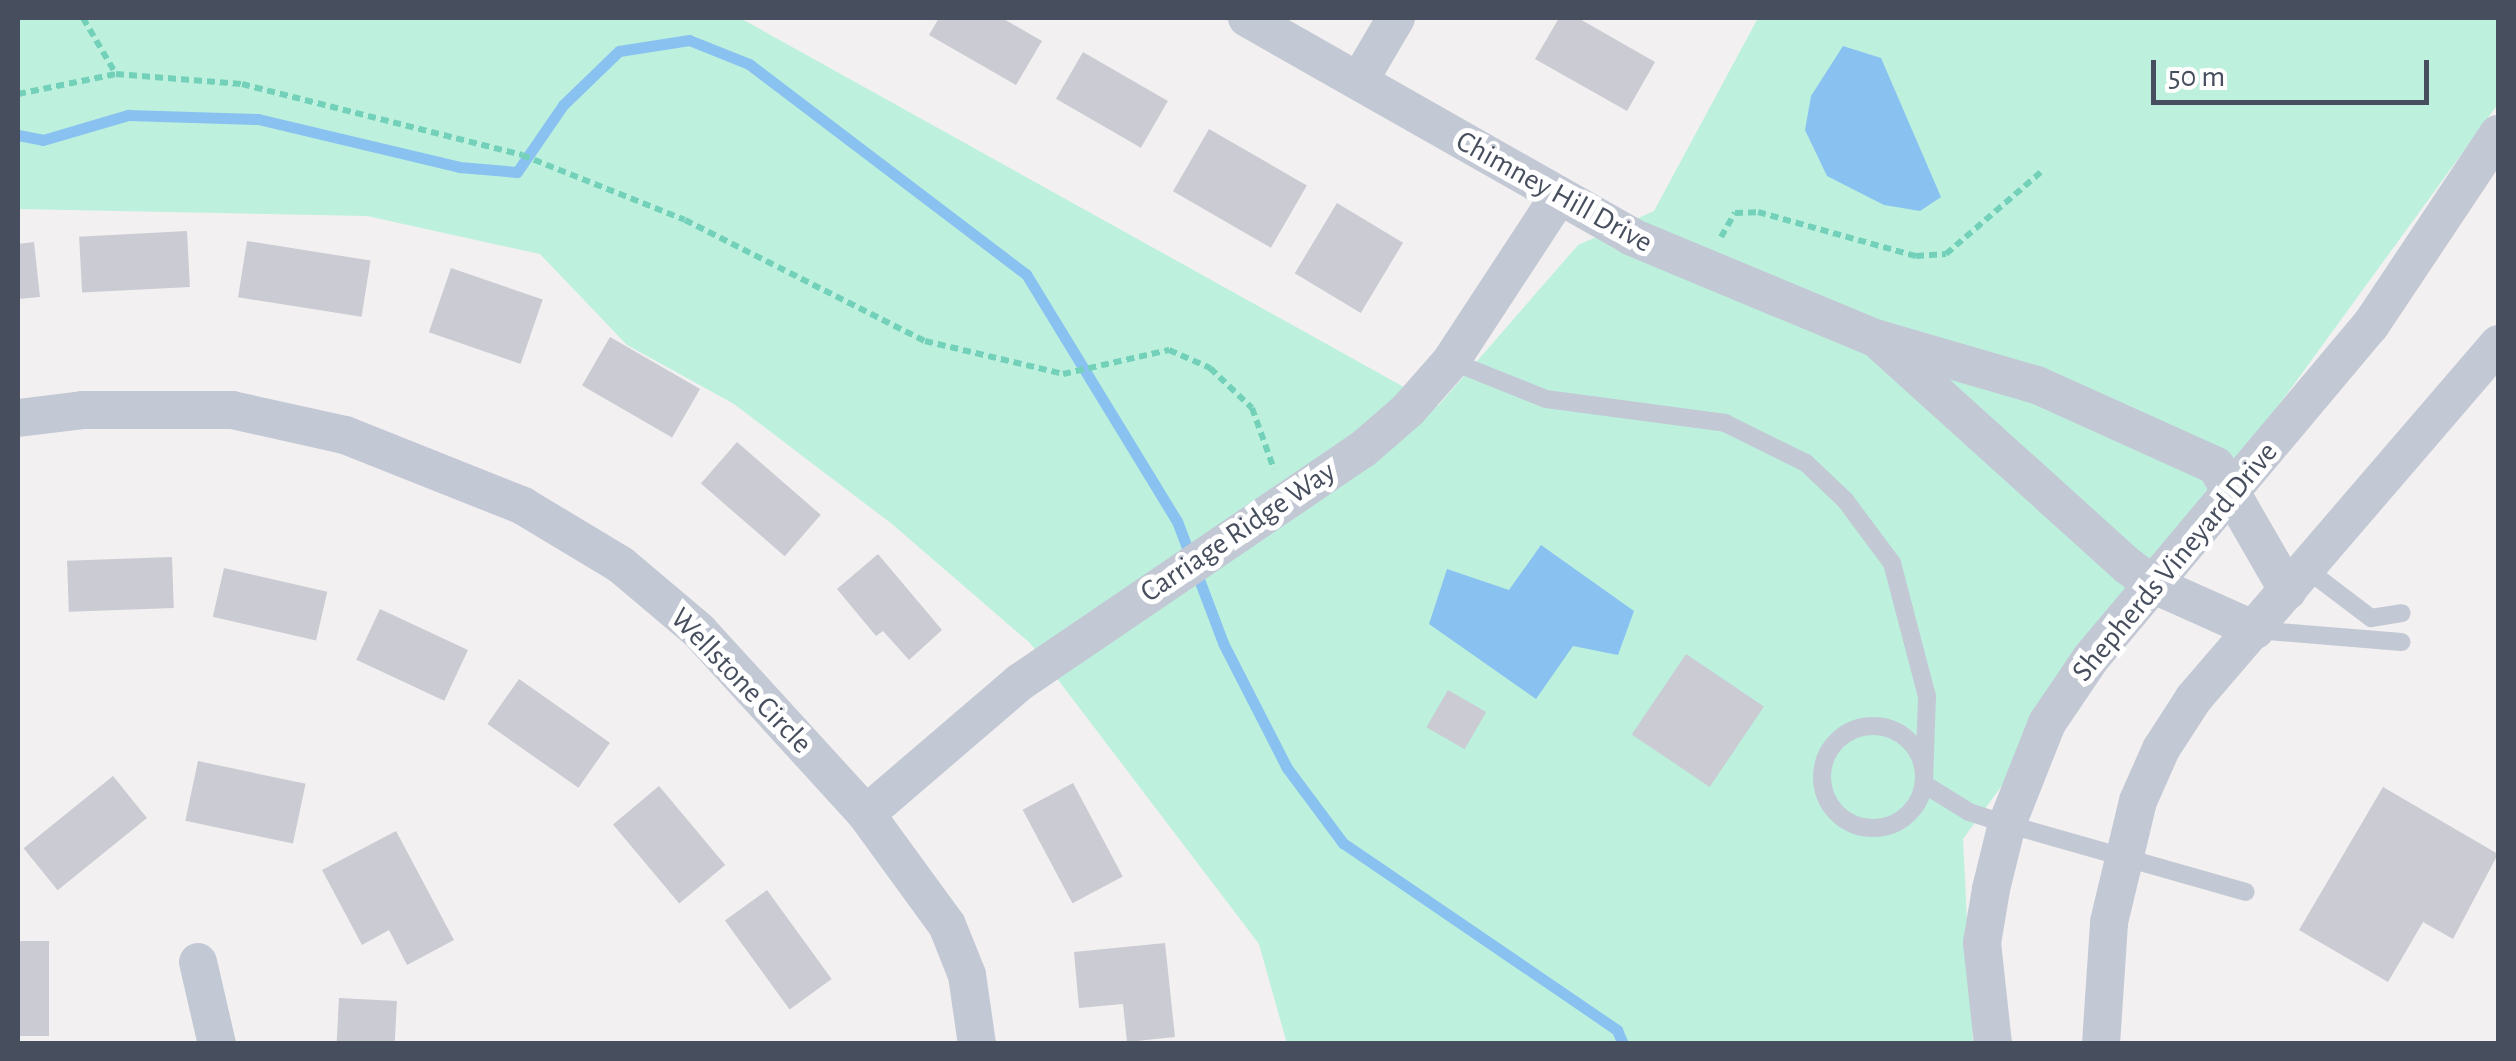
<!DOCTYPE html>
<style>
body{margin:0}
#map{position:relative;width:2516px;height:1061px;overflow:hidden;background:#f2f0f0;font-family:"Alegreya Sans",sans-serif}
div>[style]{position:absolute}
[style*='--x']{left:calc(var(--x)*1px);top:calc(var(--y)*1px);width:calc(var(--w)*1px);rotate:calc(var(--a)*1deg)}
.green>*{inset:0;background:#bdf1de}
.water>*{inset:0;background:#89c1f0}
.stream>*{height:11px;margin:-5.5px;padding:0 5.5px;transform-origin:5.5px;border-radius:5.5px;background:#89c1f0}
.building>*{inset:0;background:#cacbd3;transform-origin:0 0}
.path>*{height:6px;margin-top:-3px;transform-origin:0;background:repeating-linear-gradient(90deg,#74d1b9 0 8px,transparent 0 13px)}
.lane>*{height:18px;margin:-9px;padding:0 9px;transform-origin:9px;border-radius:9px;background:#c3c8d5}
.lane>.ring{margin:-9px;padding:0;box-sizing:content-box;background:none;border:18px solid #c3c8d5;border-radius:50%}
.street>*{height:38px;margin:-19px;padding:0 19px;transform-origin:19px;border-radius:19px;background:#c3c8d5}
span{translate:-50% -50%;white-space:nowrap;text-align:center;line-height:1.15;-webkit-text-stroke:10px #fff;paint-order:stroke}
.street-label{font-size:30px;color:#474e5e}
.frame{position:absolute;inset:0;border:20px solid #474e5e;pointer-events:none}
.scale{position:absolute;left:2151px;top:60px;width:278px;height:45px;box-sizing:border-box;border:5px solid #474e5e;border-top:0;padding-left:12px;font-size:30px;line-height:35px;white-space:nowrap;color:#474e5e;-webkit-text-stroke:8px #fff;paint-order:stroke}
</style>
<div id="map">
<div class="green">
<div style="clip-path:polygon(18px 18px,740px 18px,1438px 406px,1578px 245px,1654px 211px,1758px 18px,2498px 18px,2498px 104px,1963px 839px,1973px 1043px,1287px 1044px,1259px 944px,1030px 643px,892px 524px,734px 404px,627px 345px,540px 254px,367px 216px,18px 209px)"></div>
</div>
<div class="water">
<div style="clip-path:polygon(1843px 46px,1881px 58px,1941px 197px,1920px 211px,1884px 205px,1827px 176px,1805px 130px,1811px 96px)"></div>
<div style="clip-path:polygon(1541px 545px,1634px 611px,1618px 655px,1573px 646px,1536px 699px,1429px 624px,1447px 569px,1509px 590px)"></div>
</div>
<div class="stream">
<div style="--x:18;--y:135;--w:25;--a:11"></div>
<div style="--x:43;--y:140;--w:89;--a:-16.4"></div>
<div style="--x:128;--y:115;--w:130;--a:1.8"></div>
<div style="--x:258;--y:119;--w:207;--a:13.4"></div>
<div style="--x:459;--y:167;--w:58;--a:4.9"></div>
<div style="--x:517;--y:172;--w:81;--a:-55.5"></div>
<div style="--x:563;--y:105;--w:78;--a:-44"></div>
<div style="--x:619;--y:51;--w:71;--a:-8.9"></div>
<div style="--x:689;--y:40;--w:65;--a:21.8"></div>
<div style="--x:749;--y:64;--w:348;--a:37.2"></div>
<div style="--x:1026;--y:274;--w:289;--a:58.6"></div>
<div style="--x:1177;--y:521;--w:130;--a:69.3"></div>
<div style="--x:1223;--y:643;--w:140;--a:62.9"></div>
<div style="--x:1287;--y:768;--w:94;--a:53.3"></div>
<div style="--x:1343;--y:843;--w:332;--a:34.3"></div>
<div style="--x:1617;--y:1030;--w:15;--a:67"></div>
</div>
<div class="building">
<div style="clip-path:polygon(939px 18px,1002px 18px,1042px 41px,1016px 85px,929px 35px)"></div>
<div style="clip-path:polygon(1559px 18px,1578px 18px,1655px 62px,1627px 111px,1535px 59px)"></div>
<div style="left:1083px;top:52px;width:98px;height:54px;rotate:30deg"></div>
<div style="left:1209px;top:129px;width:113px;height:72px;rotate:30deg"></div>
<div style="left:1337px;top:203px;width:77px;height:82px;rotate:31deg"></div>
<div style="left:187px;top:231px;width:56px;height:108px;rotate:87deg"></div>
<div style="left:247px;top:241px;width:125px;height:57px;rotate:9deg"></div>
<div style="clip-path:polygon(34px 242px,40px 297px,18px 299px,18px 244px)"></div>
<div style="left:451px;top:268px;width:97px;height:68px;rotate:19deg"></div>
<div style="left:610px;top:337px;width:104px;height:56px;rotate:30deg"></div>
<div style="left:737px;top:442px;width:111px;height:55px;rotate:41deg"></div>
<div style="clip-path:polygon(878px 554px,942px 630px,909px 660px,883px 631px,876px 636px,837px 589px)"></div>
<div style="left:172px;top:557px;width:51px;height:105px;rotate:88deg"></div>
<div style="left:224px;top:568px;width:106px;height:50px;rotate:13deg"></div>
<div style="left:380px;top:609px;width:97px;height:56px;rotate:25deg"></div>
<div style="left:1686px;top:654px;width:94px;height:97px;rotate:34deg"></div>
<div style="left:519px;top:679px;width:111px;height:55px;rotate:35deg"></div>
<div style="left:1448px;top:690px;width:44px;height:43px;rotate:30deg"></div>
<div style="left:198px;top:761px;width:110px;height:61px;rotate:12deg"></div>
<div style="left:113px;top:776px;width:54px;height:115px;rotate:51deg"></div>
<div style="left:1073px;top:783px;width:106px;height:57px;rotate:62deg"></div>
<div style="left:659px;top:786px;width:103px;height:60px;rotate:50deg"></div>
<div style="clip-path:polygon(2383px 787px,2498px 854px,2453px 939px,2423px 922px,2388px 982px,2299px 930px)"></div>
<div style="clip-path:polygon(396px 831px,454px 940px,407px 965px,389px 930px,362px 945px,322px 870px)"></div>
<div style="left:767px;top:890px;width:110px;height:52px;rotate:54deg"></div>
<div style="left:18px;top:941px;width:31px;height:95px"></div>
<div style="clip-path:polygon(1165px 943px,1175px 1037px,1127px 1042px,1123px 1004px,1079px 1008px,1074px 952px)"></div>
<div style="left:339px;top:998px;width:58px;height:46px;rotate:3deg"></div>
</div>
<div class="path">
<div style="--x:83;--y:18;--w:65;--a:59.5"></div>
<div style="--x:18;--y:94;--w:100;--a:-11.5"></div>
<div style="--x:116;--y:74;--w:126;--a:4.5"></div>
<div style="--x:242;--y:84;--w:289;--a:14.2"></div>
<div style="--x:522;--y:155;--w:175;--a:21.7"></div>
<div style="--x:685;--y:220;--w:269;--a:26.8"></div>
<div style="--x:925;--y:341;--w:142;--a:13.4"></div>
<div style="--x:1063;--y:374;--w:109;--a:-12.8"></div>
<div style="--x:1169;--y:350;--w:45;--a:23.7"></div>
<div style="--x:1210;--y:368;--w:58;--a:43.6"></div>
<div style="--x:1252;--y:408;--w:65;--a:70.2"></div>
<div style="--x:1721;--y:237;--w:28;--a:-60"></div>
<div style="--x:1735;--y:213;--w:23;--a:-2"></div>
<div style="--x:1758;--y:212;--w:164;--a:15.6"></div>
<div style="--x:1916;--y:256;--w:30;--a:-4"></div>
<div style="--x:1946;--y:254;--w:125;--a:-40.8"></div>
</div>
<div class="lane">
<div style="--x:1451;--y:361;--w:102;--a:21.8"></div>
<div style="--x:1546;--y:399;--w:181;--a:7.6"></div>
<div style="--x:1725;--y:423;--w:90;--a:26.3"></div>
<div style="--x:1806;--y:463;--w:54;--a:43.5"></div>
<div style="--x:1845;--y:500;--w:79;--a:53.3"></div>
<div style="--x:1892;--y:563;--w:138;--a:75.3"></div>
<div style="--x:1927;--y:696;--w:88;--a:92"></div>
<div style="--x:1924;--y:784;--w:53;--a:31.9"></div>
<div style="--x:1969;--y:812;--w:40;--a:18"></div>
<div style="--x:2007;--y:824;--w:248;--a:15.9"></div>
<div style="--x:2309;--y:571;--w:78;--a:37.2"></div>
<div style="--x:2371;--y:618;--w:31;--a:-9"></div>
<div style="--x:2255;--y:630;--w:147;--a:4.7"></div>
<div class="ring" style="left:1822px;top:726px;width:84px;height:84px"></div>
</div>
<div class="street">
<div style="--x:1247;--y:18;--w:443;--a:29.6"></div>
<div style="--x:1632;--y:237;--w:263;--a:22.6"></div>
<div style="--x:1875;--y:338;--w:169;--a:16.2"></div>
<div style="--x:2037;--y:385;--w:196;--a:24.3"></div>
<div style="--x:2216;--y:466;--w:144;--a:60.1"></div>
<div style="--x:1359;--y:81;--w:73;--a:-59.6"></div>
<div style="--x:1881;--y:343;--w:333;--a:42.1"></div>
<div style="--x:2128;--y:566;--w:30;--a:37"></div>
<div style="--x:2152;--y:584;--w:113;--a:24.1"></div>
<div style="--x:18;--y:418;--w:65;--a:-7"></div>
<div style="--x:83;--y:410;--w:149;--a:0"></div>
<div style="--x:232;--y:410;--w:116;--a:12.5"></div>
<div style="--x:345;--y:435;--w:192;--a:21.7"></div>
<div style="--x:523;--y:506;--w:114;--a:31"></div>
<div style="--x:621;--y:565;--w:102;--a:40.2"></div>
<div style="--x:699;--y:631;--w:248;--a:47.6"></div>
<div style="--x:866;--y:814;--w:137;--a:53.9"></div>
<div style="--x:947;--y:925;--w:54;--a:68.2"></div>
<div style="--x:967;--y:975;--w:70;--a:81.8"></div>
<div style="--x:866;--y:814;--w:203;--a:-40.6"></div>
<div style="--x:1020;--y:682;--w:413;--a:-34.2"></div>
<div style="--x:1362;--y:450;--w:61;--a:-41"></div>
<div style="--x:1408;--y:410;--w:65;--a:-48.7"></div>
<div style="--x:1451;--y:361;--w:194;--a:-56.8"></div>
<div style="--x:198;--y:962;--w:84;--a:77"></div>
<div style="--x:1993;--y:1044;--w:102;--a:-96.2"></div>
<div style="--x:1982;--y:943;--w:55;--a:-80.5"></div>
<div style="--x:1991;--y:889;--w:67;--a:-76.2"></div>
<div style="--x:2007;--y:824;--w:109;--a:-68.4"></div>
<div style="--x:2047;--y:723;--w:78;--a:-55.9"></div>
<div style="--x:2091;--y:658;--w:434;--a:-50"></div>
<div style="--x:2370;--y:326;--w:231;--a:-56.3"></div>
<div style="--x:2101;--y:1044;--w:122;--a:-86.2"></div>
<div style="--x:2109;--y:922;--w:124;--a:-76.5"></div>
<div style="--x:2138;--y:801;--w:57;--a:-66.1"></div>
<div style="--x:2161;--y:749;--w:61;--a:-57.1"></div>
<div style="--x:2194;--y:698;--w:467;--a:-49.3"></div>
</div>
<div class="street-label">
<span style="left:1554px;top:192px;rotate:29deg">Chimney Hill Drive</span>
<span style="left:1238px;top:532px;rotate:-34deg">Carriage Ridge Way</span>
<span style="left:2175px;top:562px;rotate:-50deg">Shepherds Vineyard Drive</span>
<span style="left:741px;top:681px;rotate:46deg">Wellstone Circle</span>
</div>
<div class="frame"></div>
<div class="scale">50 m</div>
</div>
